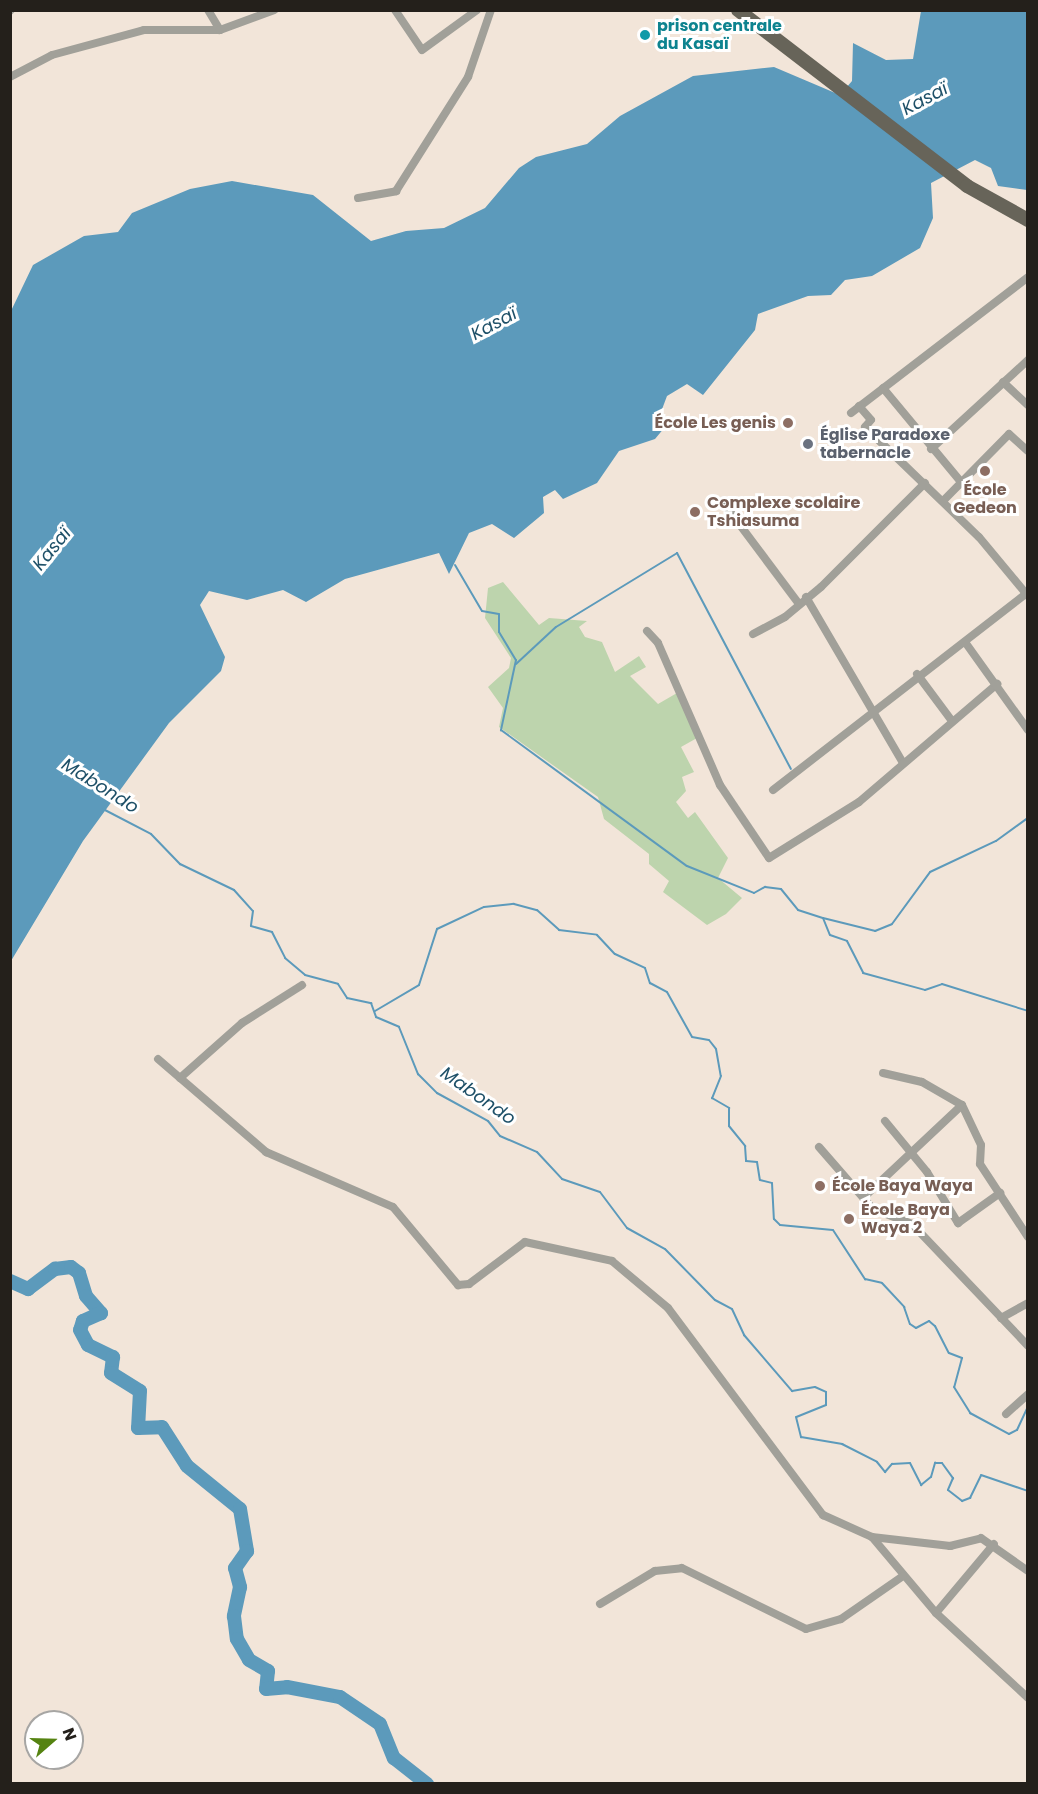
<!DOCTYPE html>
<meta charset="utf-8">
<style>
body{margin:0}
#map{position:relative;width:1038px;height:1794px;overflow:hidden;background:#f2e5d9;font-family:Poppins,sans-serif}
div>[style]{position:absolute}
[style*='--x']{left:calc(var(--x)*1px);top:calc(var(--y)*1px);width:calc(var(--w)*1px);rotate:calc(var(--a)*1deg)}
.green>*{inset:0;background:#bdd4ad}
.water>*{inset:0;background:#5c9abb}
.stream>*{height:2px;margin:-1px;padding:0 1px;transform-origin:1px;border-radius:1px;background:#5c9abb}
.river>*{height:14px;margin:-7px;padding:0 7px;transform-origin:7px;border-radius:7px;background:#5c9abb}
.street>*{height:8px;margin:-4px;padding:0 4px;transform-origin:4px;border-radius:4px;background:#a1a099}
.primary>*{height:14px;margin:-7px;padding:0 7px;transform-origin:7px;border-radius:7px;background:#676459}
.dots>*{width:16px;height:16px;translate:-50% -50%;box-sizing:border-box;border:3px solid #fff;border-radius:50%}
span{translate:-50% -50%;white-space:nowrap;text-align:center;line-height:1.15;-webkit-text-stroke:6px #fff;paint-order:stroke}
.culture-label{font-size:16px;color:#0d838f;font-weight:700}
.left{translate:0 -50%;text-align:left}
.education-label{font-size:16px;color:#785e54;font-weight:700}
.right{translate:-100% -50%;text-align:right}
.worship-label{font-size:16px;color:#5b616d;font-weight:700}
.water-label{font-size:18px;color:#1e5068;font-style:italic}
.frame{position:absolute;inset:0;border:12px solid #24201b;pointer-events:none}
.north{position:absolute;left:24px;top:1710px;width:60px;height:60px;box-sizing:border-box;background:#fff;border:2px solid #a7a6a4;border-radius:50%;rotate:70deg;font-size:16px;font-weight:700;line-height:24px;text-align:center;color:#24201b}
.north::after{content:'';display:block;margin:auto;width:21px;height:27px;background:#558311;clip-path:polygon(50% 0,100% 100%,50% 72%,0 100%)}
</style>
<div id="map">
<div class="green">
<div style="clip-path:polygon(503px 582px,539px 625px,549px 618px,587px 621px,579px 627px,585px 637px,602px 642px,615px 672px,639px 656px,646px 667px,630px 676px,658px 704px,677px 693px,697px 738px,681px 747px,694px 772px,682px 777px,686px 791px,676px 802px,688px 818px,695px 812px,728px 858px,718px 878px,742px 898px,726px 914px,707px 925px,663px 892px,669px 881px,649px 864px,649px 854px,604px 819px,598px 797px,499px 727px,503px 708px,488px 687px,509px 668px,511px 658px,485px 618px,488px 588px)"></div>
</div>
<div class="water">
<div style="clip-path:polygon(921px 11px,1027px 11px,1027px 190px,998px 186px,991px 168px,975px 160px,931px 183px,933px 218px,920px 248px,872px 276px,845px 280px,831px 295px,808px 296px,758px 314px,755px 330px,703px 395px,687px 384px,667px 396px,658px 420px,665px 427px,655px 439px,619px 451px,597px 483px,563px 499px,555px 490px,543px 497px,544px 513px,514px 538px,492px 524px,469px 533px,449px 574px,439px 553px,345px 579px,306px 602px,283px 590px,247px 600px,209px 591px,200px 605px,225px 657px,221px 671px,169px 723px,83px 841px,11px 961px,10px 313px,33px 265px,84px 236px,118px 232px,132px 213px,190px 189px,232px 181px,313px 195px,371px 241px,406px 231px,444px 228px,485px 208px,519px 168px,536px 157px,587px 144px,620px 116px,693px 76px,774px 67px,840px 95px,852px 81px,853px 43px,886px 60px,913px 59px)"></div>
</div>
<div class="stream">
<div style="--x:455;--y:565;--w:53;--a:59.6"></div>
<div style="--x:482;--y:611;--w:17;--a:10"></div>
<div style="--x:499;--y:614;--w:18;--a:90"></div>
<div style="--x:499;--y:632;--w:33;--a:59"></div>
<div style="--x:516;--y:660;--w:72;--a:102.1"></div>
<div style="--x:501;--y:730;--w:230;--a:36.2"></div>
<div style="--x:687;--y:866;--w:72;--a:21.9"></div>
<div style="--x:754;--y:893;--w:13;--a:-29"></div>
<div style="--x:765;--y:887;--w:16;--a:7"></div>
<div style="--x:781;--y:889;--w:27;--a:51"></div>
<div style="--x:798;--y:910;--w:26;--a:18"></div>
<div style="--x:823;--y:918;--w:18;--a:68"></div>
<div style="--x:830;--y:935;--w:18;--a:19"></div>
<div style="--x:847;--y:941;--w:36;--a:63"></div>
<div style="--x:863;--y:973;--w:64;--a:15.3"></div>
<div style="--x:925;--y:990;--w:18;--a:-19"></div>
<div style="--x:942;--y:984;--w:90;--a:17.4"></div>
<div style="--x:516;--y:664;--w:54;--a:-42.8"></div>
<div style="--x:556;--y:627;--w:142;--a:-31.4"></div>
<div style="--x:677;--y:553;--w:244;--a:62.2"></div>
<div style="--x:103;--y:809;--w:54;--a:27.5"></div>
<div style="--x:151;--y:834;--w:42;--a:46"></div>
<div style="--x:180;--y:864;--w:60;--a:25.7"></div>
<div style="--x:234;--y:890;--w:28;--a:48"></div>
<div style="--x:253;--y:911;--w:15;--a:98"></div>
<div style="--x:251;--y:926;--w:22;--a:16"></div>
<div style="--x:272;--y:932;--w:29;--a:63"></div>
<div style="--x:285;--y:958;--w:26;--a:40"></div>
<div style="--x:305;--y:975;--w:34;--a:15"></div>
<div style="--x:338;--y:984;--w:17;--a:57"></div>
<div style="--x:347;--y:998;--w:25;--a:12"></div>
<div style="--x:371;--y:1003;--w:15;--a:70"></div>
<div style="--x:376;--y:1017;--w:25;--a:23"></div>
<div style="--x:399;--y:1027;--w:51;--a:68"></div>
<div style="--x:418;--y:1074;--w:27;--a:45"></div>
<div style="--x:437;--y:1093;--w:58;--a:28.8"></div>
<div style="--x:488;--y:1121;--w:19;--a:51"></div>
<div style="--x:500;--y:1136;--w:40;--a:23.4"></div>
<div style="--x:537;--y:1152;--w:37;--a:47"></div>
<div style="--x:562;--y:1179;--w:40;--a:18.9"></div>
<div style="--x:600;--y:1192;--w:45;--a:53.1"></div>
<div style="--x:627;--y:1228;--w:43;--a:28.9"></div>
<div style="--x:665;--y:1249;--w:71;--a:45.6"></div>
<div style="--x:715;--y:1300;--w:19;--a:28"></div>
<div style="--x:732;--y:1309;--w:29;--a:65"></div>
<div style="--x:744;--y:1335;--w:74;--a:49.4"></div>
<div style="--x:792;--y:1391;--w:23;--a:-10"></div>
<div style="--x:815;--y:1387;--w:12;--a:24"></div>
<div style="--x:826;--y:1392;--w:13;--a:90"></div>
<div style="--x:826;--y:1405;--w:32;--a:158"></div>
<div style="--x:796;--y:1417;--w:21;--a:76"></div>
<div style="--x:801;--y:1437;--w:42;--a:9.7"></div>
<div style="--x:842;--y:1444;--w:39;--a:27"></div>
<div style="--x:877;--y:1462;--w:13;--a:51"></div>
<div style="--x:885;--y:1472;--w:11;--a:-49"></div>
<div style="--x:892;--y:1464;--w:18;--a:-3"></div>
<div style="--x:910;--y:1463;--w:25;--a:63"></div>
<div style="--x:921;--y:1485;--w:13;--a:-39"></div>
<div style="--x:931;--y:1477;--w:15;--a:-74"></div>
<div style="--x:935;--y:1463;--w:7;--a:0"></div>
<div style="--x:942;--y:1463;--w:19;--a:54"></div>
<div style="--x:953;--y:1478;--w:13;--a:113"></div>
<div style="--x:948;--y:1490;--w:18;--a:38"></div>
<div style="--x:962;--y:1501;--w:9;--a:-21"></div>
<div style="--x:970;--y:1498;--w:25;--a:-64"></div>
<div style="--x:981;--y:1475;--w:50;--a:18.8"></div>
<div style="--x:823;--y:918;--w:54;--a:14"></div>
<div style="--x:875;--y:931;--w:18;--a:-22"></div>
<div style="--x:892;--y:924;--w:64;--a:-53.8"></div>
<div style="--x:930;--y:872;--w:73;--a:-25.2"></div>
<div style="--x:996;--y:841;--w:39;--a:-36"></div>
<div style="--x:375;--y:1011;--w:51;--a:-30.6"></div>
<div style="--x:419;--y:985;--w:59;--a:-72.2"></div>
<div style="--x:437;--y:929;--w:52;--a:-25.1"></div>
<div style="--x:484;--y:907;--w:30;--a:-6"></div>
<div style="--x:514;--y:904;--w:24;--a:15"></div>
<div style="--x:537;--y:910;--w:30;--a:42"></div>
<div style="--x:559;--y:930;--w:38;--a:7"></div>
<div style="--x:597;--y:935;--w:26;--a:47"></div>
<div style="--x:615;--y:954;--w:33;--a:25"></div>
<div style="--x:645;--y:968;--w:16;--a:72"></div>
<div style="--x:650;--y:983;--w:19;--a:28"></div>
<div style="--x:667;--y:992;--w:51;--a:60.9"></div>
<div style="--x:692;--y:1037;--w:17;--a:10"></div>
<div style="--x:709;--y:1040;--w:11;--a:52"></div>
<div style="--x:716;--y:1049;--w:27;--a:80"></div>
<div style="--x:721;--y:1076;--w:24;--a:112"></div>
<div style="--x:712;--y:1098;--w:20;--a:30"></div>
<div style="--x:729;--y:1108;--w:18;--a:90"></div>
<div style="--x:729;--y:1126;--w:26;--a:51"></div>
<div style="--x:745;--y:1146;--w:15;--a:86"></div>
<div style="--x:746;--y:1161;--w:11;--a:5"></div>
<div style="--x:757;--y:1162;--w:18;--a:81"></div>
<div style="--x:760;--y:1180;--w:12;--a:14"></div>
<div style="--x:772;--y:1183;--w:36;--a:87"></div>
<div style="--x:774;--y:1219;--w:8;--a:45"></div>
<div style="--x:780;--y:1225;--w:53;--a:5.4"></div>
<div style="--x:833;--y:1230;--w:59;--a:56.9"></div>
<div style="--x:865;--y:1279;--w:17;--a:13"></div>
<div style="--x:882;--y:1283;--w:33;--a:47"></div>
<div style="--x:904;--y:1307;--w:18;--a:71"></div>
<div style="--x:910;--y:1324;--w:7;--a:34"></div>
<div style="--x:916;--y:1328;--w:15;--a:-28"></div>
<div style="--x:929;--y:1321;--w:8;--a:40"></div>
<div style="--x:935;--y:1326;--w:30;--a:63"></div>
<div style="--x:949;--y:1353;--w:14;--a:21"></div>
<div style="--x:962;--y:1358;--w:30;--a:105"></div>
<div style="--x:954;--y:1387;--w:31;--a:58"></div>
<div style="--x:970;--y:1413;--w:44;--a:28.3"></div>
<div style="--x:1009;--y:1434;--w:9;--a:-27"></div>
<div style="--x:1017;--y:1430;--w:26;--a:-65"></div>
</div>
<div class="river">
<div style="--x:10;--y:1281;--w:20;--a:24"></div>
<div style="--x:28;--y:1289;--w:34;--a:-37"></div>
<div style="--x:55;--y:1269;--w:16;--a:-7"></div>
<div style="--x:71;--y:1267;--w:10;--a:37"></div>
<div style="--x:79;--y:1273;--w:24;--a:73"></div>
<div style="--x:86;--y:1296;--w:23;--a:49"></div>
<div style="--x:101;--y:1313;--w:20;--a:156"></div>
<div style="--x:83;--y:1321;--w:9;--a:108"></div>
<div style="--x:80;--y:1330;--w:17;--a:62"></div>
<div style="--x:88;--y:1345;--w:28;--a:26"></div>
<div style="--x:113;--y:1357;--w:16;--a:97"></div>
<div style="--x:111;--y:1373;--w:34;--a:32"></div>
<div style="--x:140;--y:1391;--w:37;--a:93"></div>
<div style="--x:138;--y:1428;--w:24;--a:-2"></div>
<div style="--x:162;--y:1427;--w:46;--a:57.3"></div>
<div style="--x:187;--y:1466;--w:68;--a:39.1"></div>
<div style="--x:240;--y:1509;--w:43;--a:80.5"></div>
<div style="--x:247;--y:1551;--w:21;--a:125"></div>
<div style="--x:235;--y:1568;--w:20;--a:75"></div>
<div style="--x:240;--y:1587;--w:30;--a:102"></div>
<div style="--x:234;--y:1616;--w:23;--a:83"></div>
<div style="--x:237;--y:1639;--w:24;--a:60"></div>
<div style="--x:249;--y:1660;--w:22;--a:30"></div>
<div style="--x:268;--y:1671;--w:18;--a:96"></div>
<div style="--x:266;--y:1689;--w:21;--a:-5"></div>
<div style="--x:287;--y:1687;--w:54;--a:10.7"></div>
<div style="--x:340;--y:1697;--w:48;--a:34"></div>
<div style="--x:380;--y:1724;--w:37;--a:68"></div>
<div style="--x:394;--y:1758;--w:42;--a:38.2"></div>
</div>
<div class="street">
<div style="--x:208;--y:10;--w:23;--a:59"></div>
<div style="--x:395;--y:10;--w:48;--a:56"></div>
<div style="--x:422;--y:50;--w:68;--a:-36"></div>
<div style="--x:10;--y:11;--w:1;--a:-45"></div>
<div style="--x:10;--y:77;--w:47;--a:-27.6"></div>
<div style="--x:52;--y:55;--w:95;--a:-15.2"></div>
<div style="--x:144;--y:30;--w:76;--a:0"></div>
<div style="--x:220;--y:30;--w:58;--a:-20.3"></div>
<div style="--x:358;--y:198;--w:39;--a:-10"></div>
<div style="--x:396;--y:191;--w:135;--a:-57.7"></div>
<div style="--x:468;--y:77;--w:71;--a:-71.1"></div>
<div style="--x:1003;--y:382;--w:34;--a:43"></div>
<div style="--x:883;--y:388;--w:122;--a:50.3"></div>
<div style="--x:859;--y:406;--w:18;--a:49"></div>
<div style="--x:871;--y:420;--w:9;--a:131"></div>
<div style="--x:865;--y:427;--w:158;--a:44"></div>
<div style="--x:979;--y:537;--w:77;--a:50.3"></div>
<div style="--x:851;--y:413;--w:223;--a:-37.5"></div>
<div style="--x:931;--y:449;--w:132;--a:-42.5"></div>
<div style="--x:722;--y:501;--w:129;--a:53.2"></div>
<div style="--x:943;--y:501;--w:94;--a:-45.4"></div>
<div style="--x:1009;--y:434;--w:25;--a:42"></div>
<div style="--x:806;--y:597;--w:190;--a:59.7"></div>
<div style="--x:647;--y:631;--w:16;--a:47"></div>
<div style="--x:658;--y:643;--w:155;--a:66.4"></div>
<div style="--x:720;--y:785;--w:88;--a:56.1"></div>
<div style="--x:769;--y:858;--w:106;--a:-31.9"></div>
<div style="--x:859;--y:802;--w:182;--a:-40.5"></div>
<div style="--x:753;--y:634;--w:36;--a:-28"></div>
<div style="--x:785;--y:617;--w:47;--a:-39.8"></div>
<div style="--x:821;--y:587;--w:147;--a:-45"></div>
<div style="--x:965;--y:642;--w:108;--a:54.4"></div>
<div style="--x:917;--y:674;--w:59;--a:53.3"></div>
<div style="--x:773;--y:790;--w:320;--a:-37.8"></div>
<div style="--x:158;--y:1059;--w:143;--a:40.7"></div>
<div style="--x:266;--y:1152;--w:138;--a:23.4"></div>
<div style="--x:393;--y:1207;--w:102;--a:50.2"></div>
<div style="--x:458;--y:1285;--w:11;--a:-5"></div>
<div style="--x:469;--y:1284;--w:70;--a:-36.9"></div>
<div style="--x:525;--y:1242;--w:89;--a:12.3"></div>
<div style="--x:612;--y:1261;--w:73;--a:40"></div>
<div style="--x:668;--y:1308;--w:259;--a:53.2"></div>
<div style="--x:823;--y:1515;--w:54;--a:24.2"></div>
<div style="--x:872;--y:1537;--w:79;--a:6.6"></div>
<div style="--x:950;--y:1546;--w:32;--a:-14"></div>
<div style="--x:981;--y:1538;--w:57;--a:35.1"></div>
<div style="--x:883;--y:1073;--w:40;--a:13"></div>
<div style="--x:922;--y:1082;--w:46;--a:29.9"></div>
<div style="--x:962;--y:1105;--w:44;--a:64.6"></div>
<div style="--x:981;--y:1145;--w:19;--a:93"></div>
<div style="--x:980;--y:1164;--w:87;--a:56.7"></div>
<div style="--x:180;--y:1078;--w:83;--a:-41.6"></div>
<div style="--x:242;--y:1023;--w:71;--a:-32.3"></div>
<div style="--x:885;--y:1121;--w:66;--a:50.5"></div>
<div style="--x:927;--y:1172;--w:60;--a:58.7"></div>
<div style="--x:958;--y:1223;--w:52;--a:-35.5"></div>
<div style="--x:819;--y:1147;--w:82;--a:48.9"></div>
<div style="--x:873;--y:1209;--w:42;--a:21"></div>
<div style="--x:912;--y:1224;--w:168;--a:46.4"></div>
<div style="--x:864;--y:1197;--w:134;--a:-43.2"></div>
<div style="--x:1001;--y:1318;--w:31;--a:-29"></div>
<div style="--x:1006;--y:1414;--w:30;--a:-42"></div>
<div style="--x:872;--y:1537;--w:99;--a:49.9"></div>
<div style="--x:936;--y:1613;--w:125;--a:42.7"></div>
<div style="--x:600;--y:1604;--w:64;--a:-31"></div>
<div style="--x:655;--y:1571;--w:27;--a:-6"></div>
<div style="--x:682;--y:1568;--w:138;--a:26.2"></div>
<div style="--x:806;--y:1629;--w:36;--a:-16"></div>
<div style="--x:841;--y:1619;--w:75;--a:-34.7"></div>
<div style="--x:936;--y:1613;--w:90;--a:-50"></div>
</div>
<div class="primary">
<div style="--x:738;--y:10;--w:289;--a:37.5"></div>
<div style="--x:967;--y:186;--w:70;--a:29.1"></div>
</div>
<div class="dots">
<div style="left:645px;top:35px;background:#0f9aa8"></div>
<div style="left:788px;top:423px;background:#8d6e63"></div>
<div style="left:808px;top:444px;background:#6b7280"></div>
<div style="left:985px;top:471px;background:#8d6e63"></div>
<div style="left:695px;top:512px;background:#8d6e63"></div>
<div style="left:820px;top:1186px;background:#8d6e63"></div>
<div style="left:849px;top:1219px;background:#8d6e63"></div>
</div>
<div class="culture-label">
<span class="left" style="left:657px;top:35px">prison centrale<br>du Kasaï</span>
</div>
<div class="education-label">
<span class="right" style="left:776px;top:423px">École Les genis</span>
<span style="left:985px;top:499px">École<br>Gedeon</span>
<span class="left" style="left:707px;top:512px">Complexe scolaire<br>Tshiasuma</span>
<span class="left" style="left:832px;top:1186px">École Baya Waya</span>
<span class="left" style="left:861px;top:1219px">École Baya<br>Waya 2</span>
</div>
<div class="worship-label">
<span class="left" style="left:820px;top:444px">Église Paradoxe<br>tabernacle</span>
</div>
<div class="water-label">
<span style="left:925px;top:99px;rotate:-28deg">Kasaï</span>
<span style="left:494px;top:324px;rotate:-28deg">Kasaï</span>
<span style="left:52px;top:549px;rotate:-51deg">Kasaï</span>
<span style="left:100px;top:786px;rotate:32deg">Mabondo</span>
<span style="left:478px;top:1096px;rotate:35deg">Mabondo</span>
</div>
<div class="frame"></div>
<div class="north">N</div>
</div>
